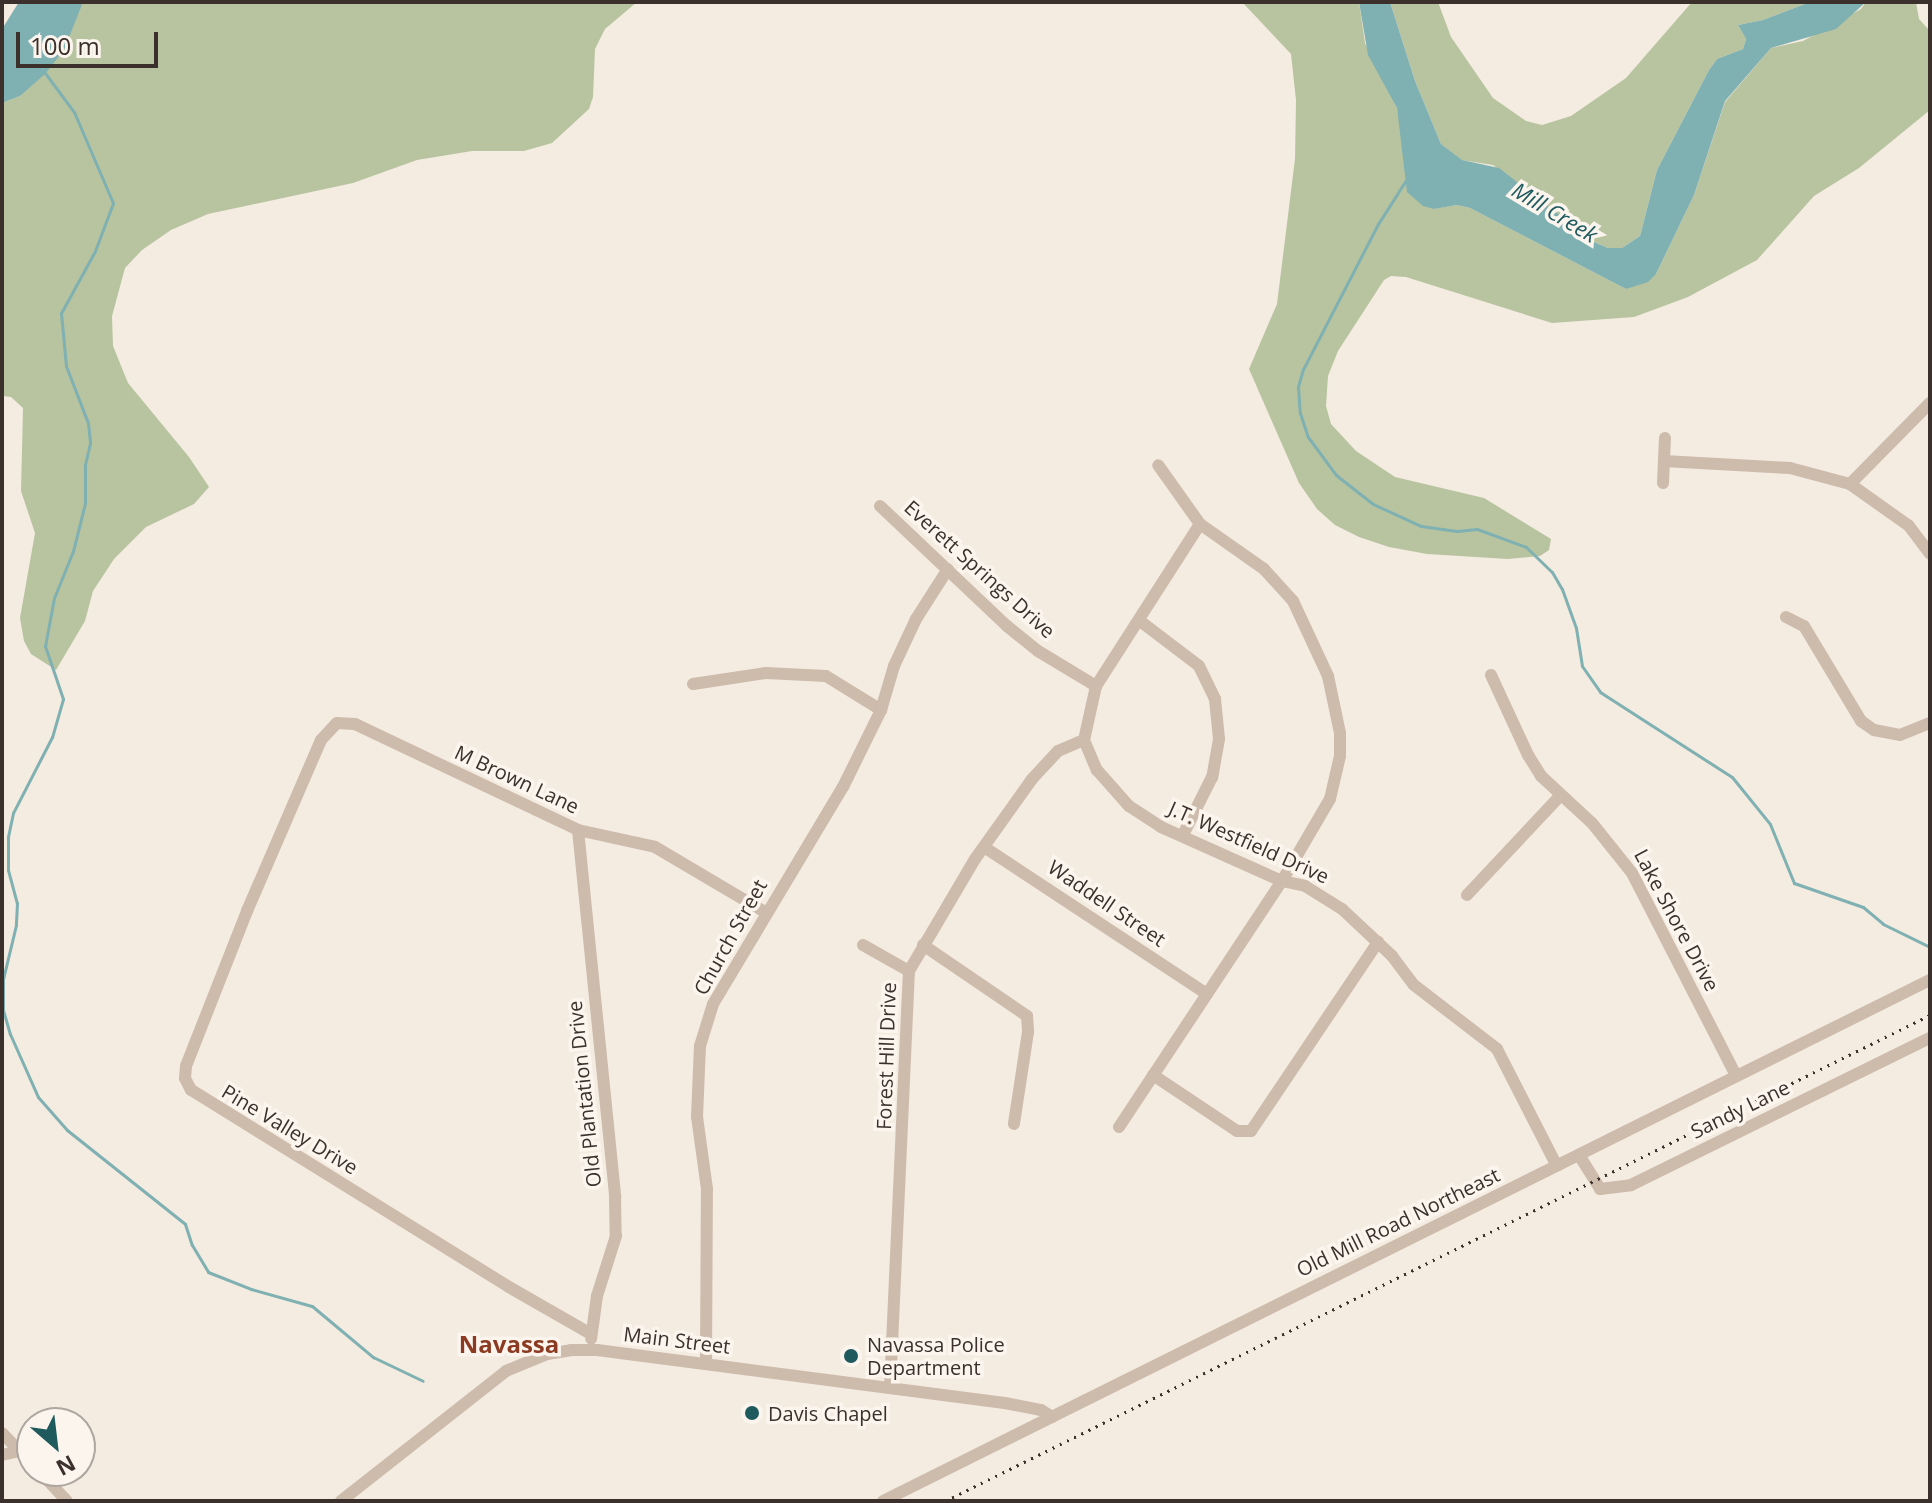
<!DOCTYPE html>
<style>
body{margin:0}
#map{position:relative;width:1932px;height:1503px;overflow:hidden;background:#f4ebe1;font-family:"Open Sans",sans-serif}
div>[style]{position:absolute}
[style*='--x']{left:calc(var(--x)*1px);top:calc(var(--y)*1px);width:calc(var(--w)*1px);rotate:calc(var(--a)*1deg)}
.green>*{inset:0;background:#b8c4a0}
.water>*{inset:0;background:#7fb0b2}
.stream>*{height:3px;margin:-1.5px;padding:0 1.5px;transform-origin:1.5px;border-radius:1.5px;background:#7fb0b2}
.minor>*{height:12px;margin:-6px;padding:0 6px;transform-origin:6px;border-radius:6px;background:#cdbbac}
.rail>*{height:3px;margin-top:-1.5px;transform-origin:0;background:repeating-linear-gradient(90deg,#3b302b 0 2px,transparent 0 8px)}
.dots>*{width:22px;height:22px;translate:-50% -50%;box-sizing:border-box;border:4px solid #fbf5ee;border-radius:50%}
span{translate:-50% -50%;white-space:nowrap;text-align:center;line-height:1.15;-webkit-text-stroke:7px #fbf5ee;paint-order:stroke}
.street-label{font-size:20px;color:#3b302b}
.poi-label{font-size:20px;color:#3b302b}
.left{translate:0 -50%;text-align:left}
.water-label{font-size:22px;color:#1f5a5e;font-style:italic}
.quarter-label{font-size:24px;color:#8c3b22;font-weight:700}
.frame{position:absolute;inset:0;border:4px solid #3b302b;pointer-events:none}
.north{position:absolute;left:16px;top:1407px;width:80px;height:80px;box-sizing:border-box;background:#fbf5ee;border:2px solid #aea6a0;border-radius:50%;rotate:152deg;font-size:22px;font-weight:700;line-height:32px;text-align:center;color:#3b302b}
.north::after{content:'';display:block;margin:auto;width:28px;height:36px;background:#1f5a5e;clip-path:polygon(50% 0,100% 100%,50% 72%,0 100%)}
.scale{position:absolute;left:16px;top:32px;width:142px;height:36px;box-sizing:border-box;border:4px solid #3b302b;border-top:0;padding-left:10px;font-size:24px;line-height:28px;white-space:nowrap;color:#3b302b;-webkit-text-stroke:6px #fbf5ee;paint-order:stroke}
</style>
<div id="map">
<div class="green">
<div style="clip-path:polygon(83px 2px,637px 2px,605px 29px,595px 49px,593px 97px,589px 109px,552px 143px,524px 151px,472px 151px,417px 160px,353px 183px,208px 214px,171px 230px,142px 250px,125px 268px,112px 316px,113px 346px,128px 383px,189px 457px,209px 487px,194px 504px,146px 527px,114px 559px,93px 591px,85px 621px,56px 670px,31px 654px,24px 641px,20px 618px,35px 533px,21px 491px,23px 408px,11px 397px,2px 396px,2px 103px,20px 96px)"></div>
<div style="clip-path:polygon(1242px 2px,1359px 2px,1365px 43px,1397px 108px,1401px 132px,1433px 209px,1457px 205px,1470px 208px,1626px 289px,1656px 274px,1694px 195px,1725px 102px,1771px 48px,1803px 41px,1861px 9px,1866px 2px,1916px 2px,1919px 19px,1930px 31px,1930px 110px,1859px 168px,1814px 196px,1757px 260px,1688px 297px,1634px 317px,1552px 323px,1406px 277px,1391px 276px,1384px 280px,1338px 351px,1328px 376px,1326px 406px,1331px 424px,1356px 451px,1395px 477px,1484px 498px,1551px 539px,1549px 550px,1540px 556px,1508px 559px,1427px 554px,1389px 547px,1359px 537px,1335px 525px,1317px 509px,1299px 483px,1249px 369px,1277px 304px,1295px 159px,1296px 100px,1291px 54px)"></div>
<div style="clip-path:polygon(1390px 2px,1438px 2px,1451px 37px,1493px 98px,1526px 121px,1542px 125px,1571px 116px,1626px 78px,1692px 2px,1810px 2px,1763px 20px,1738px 25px,1746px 39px,1743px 49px,1717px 59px,1709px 70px,1657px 170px,1640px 236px,1622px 248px,1608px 248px,1594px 242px,1493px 165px,1461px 160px,1441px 144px,1415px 81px)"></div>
</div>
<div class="water">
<div style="clip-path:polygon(19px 2px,83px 2px,64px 50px,45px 74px,20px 96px,2px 103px,2px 29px)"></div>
<div style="clip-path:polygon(1359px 2px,1390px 2px,1415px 81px,1441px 144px,1462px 160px,1499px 168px,1594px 242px,1608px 248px,1622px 248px,1640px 236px,1657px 170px,1709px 70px,1717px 59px,1743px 49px,1746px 39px,1738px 25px,1763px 20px,1810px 2px,1866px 2px,1836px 29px,1771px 48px,1725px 101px,1694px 195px,1656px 274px,1648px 282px,1626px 289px,1470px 208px,1457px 205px,1434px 209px,1423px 206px,1407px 192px,1397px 108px,1368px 55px)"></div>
</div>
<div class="stream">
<div style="--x:45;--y:73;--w:49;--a:53.4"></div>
<div style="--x:74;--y:112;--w:99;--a:66.8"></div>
<div style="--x:113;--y:203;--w:51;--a:110.6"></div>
<div style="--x:95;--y:251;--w:71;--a:118.7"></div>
<div style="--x:61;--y:313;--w:53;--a:84.6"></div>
<div style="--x:66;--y:366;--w:61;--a:68.9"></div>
<div style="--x:88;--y:423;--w:20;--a:84"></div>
<div style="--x:90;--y:443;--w:23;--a:103"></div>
<div style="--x:85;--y:465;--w:38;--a:90"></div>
<div style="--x:85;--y:503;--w:49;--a:104"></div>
<div style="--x:73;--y:551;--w:51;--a:112"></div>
<div style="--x:54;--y:598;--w:49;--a:100.6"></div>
<div style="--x:45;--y:646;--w:56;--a:71.2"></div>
<div style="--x:63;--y:699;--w:40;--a:106"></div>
<div style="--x:52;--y:737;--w:85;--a:117.2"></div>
<div style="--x:13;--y:813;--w:25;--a:102"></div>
<div style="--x:8;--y:837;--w:33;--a:90"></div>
<div style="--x:8;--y:870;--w:34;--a:75"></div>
<div style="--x:17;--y:903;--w:22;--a:93"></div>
<div style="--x:16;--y:925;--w:56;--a:103.5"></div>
<div style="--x:3;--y:979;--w:31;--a:90"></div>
<div style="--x:3;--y:1010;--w:25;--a:74"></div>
<div style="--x:10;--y:1034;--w:69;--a:66"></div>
<div style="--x:38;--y:1097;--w:44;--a:48.7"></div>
<div style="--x:67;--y:1130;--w:151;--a:38.5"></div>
<div style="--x:185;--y:1224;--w:22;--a:72"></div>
<div style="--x:192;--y:1245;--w:31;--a:59"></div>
<div style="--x:208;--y:1272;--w:46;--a:21.6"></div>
<div style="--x:251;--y:1289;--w:63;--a:15.6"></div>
<div style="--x:312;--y:1306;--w:80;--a:39.9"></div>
<div style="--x:373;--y:1357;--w:55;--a:25.6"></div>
<div style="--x:1406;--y:180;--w:52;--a:122.5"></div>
<div style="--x:1378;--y:224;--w:163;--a:117.3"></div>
<div style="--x:1303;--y:369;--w:19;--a:106"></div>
<div style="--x:1298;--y:387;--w:26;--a:86"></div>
<div style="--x:1300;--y:413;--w:25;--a:72"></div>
<div style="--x:1308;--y:437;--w:47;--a:53.6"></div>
<div style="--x:1336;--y:475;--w:47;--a:38.1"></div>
<div style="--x:1373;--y:504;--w:53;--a:24.6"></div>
<div style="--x:1421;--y:526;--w:36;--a:8"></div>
<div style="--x:1457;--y:531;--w:20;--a:-6"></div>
<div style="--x:1477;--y:529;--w:52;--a:20.2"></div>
<div style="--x:1526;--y:547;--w:36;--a:44"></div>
<div style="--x:1552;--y:572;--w:20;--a:60"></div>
<div style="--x:1562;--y:589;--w:41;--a:70.3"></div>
<div style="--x:1576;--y:628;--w:38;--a:81"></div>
<div style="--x:1582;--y:666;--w:32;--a:55"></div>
<div style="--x:1600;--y:692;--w:157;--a:32.8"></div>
<div style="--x:1732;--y:777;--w:60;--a:51"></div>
<div style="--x:1770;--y:824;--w:64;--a:67.9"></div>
<div style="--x:1794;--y:883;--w:73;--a:19.2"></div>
<div style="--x:1863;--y:907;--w:26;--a:40"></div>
<div style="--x:1883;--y:924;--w:52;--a:26.1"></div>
</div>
<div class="minor">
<div style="--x:1664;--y:461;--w:126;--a:3.2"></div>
<div style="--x:1790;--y:468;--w:62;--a:14.9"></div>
<div style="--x:1850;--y:484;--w:72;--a:35.4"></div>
<div style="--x:1909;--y:526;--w:35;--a:53"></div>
<div style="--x:1663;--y:483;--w:45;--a:-87.5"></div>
<div style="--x:1850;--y:484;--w:114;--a:-45.4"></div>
<div style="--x:880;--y:506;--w:175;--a:43.4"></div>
<div style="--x:1007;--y:626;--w:40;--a:39"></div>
<div style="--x:1038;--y:651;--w:68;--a:31.1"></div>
<div style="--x:1200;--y:524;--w:193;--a:122.7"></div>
<div style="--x:1096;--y:686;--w:55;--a:102.5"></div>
<div style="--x:1084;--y:740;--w:33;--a:67"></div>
<div style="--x:1097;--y:770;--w:48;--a:48.4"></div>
<div style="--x:1129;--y:806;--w:38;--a:33"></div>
<div style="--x:1161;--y:827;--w:133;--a:24.1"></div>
<div style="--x:1282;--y:881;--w:24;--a:12"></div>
<div style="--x:1305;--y:886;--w:44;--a:31.9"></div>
<div style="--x:1342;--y:909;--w:69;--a:43.2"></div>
<div style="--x:1392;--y:956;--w:36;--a:53"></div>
<div style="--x:1414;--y:985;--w:105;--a:37.6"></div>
<div style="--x:1497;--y:1049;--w:131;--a:62.9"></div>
<div style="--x:1786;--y:617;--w:20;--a:27"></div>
<div style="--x:1804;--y:626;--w:111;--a:59"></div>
<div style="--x:1861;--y:721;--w:16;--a:35"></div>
<div style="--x:1874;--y:730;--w:26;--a:11"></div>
<div style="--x:1900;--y:735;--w:32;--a:-22"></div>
<div style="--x:1140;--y:621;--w:74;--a:37.3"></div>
<div style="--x:1199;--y:666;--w:37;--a:64"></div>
<div style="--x:1215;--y:699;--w:40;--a:84.3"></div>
<div style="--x:1219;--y:739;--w:39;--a:100"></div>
<div style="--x:1212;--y:777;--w:65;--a:116.6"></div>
<div style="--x:1491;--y:675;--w:88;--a:65.2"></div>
<div style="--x:1528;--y:755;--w:25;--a:58"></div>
<div style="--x:1541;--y:776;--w:69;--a:42.7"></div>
<div style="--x:1592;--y:823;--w:64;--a:51.3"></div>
<div style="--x:1632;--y:873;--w:227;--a:62.8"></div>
<div style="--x:693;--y:684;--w:74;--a:-8.6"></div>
<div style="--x:766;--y:673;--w:60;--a:2.9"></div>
<div style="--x:826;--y:676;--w:65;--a:31.7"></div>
<div style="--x:578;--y:830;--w:369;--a:84.2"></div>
<div style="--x:615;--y:1197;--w:39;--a:89"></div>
<div style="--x:616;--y:1236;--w:63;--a:107.6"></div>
<div style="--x:597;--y:1296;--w:43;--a:97.9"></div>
<div style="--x:984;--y:847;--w:267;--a:33.4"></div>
<div style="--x:1467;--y:895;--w:136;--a:-46.8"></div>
<div style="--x:863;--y:945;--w:53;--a:29.5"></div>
<div style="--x:923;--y:945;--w:126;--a:34.3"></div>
<div style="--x:1027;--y:1016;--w:16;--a:86"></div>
<div style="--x:1028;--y:1032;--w:93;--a:98.7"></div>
<div style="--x:1153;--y:1075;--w:101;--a:33.7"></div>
<div style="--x:1237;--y:1131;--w:14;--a:0"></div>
<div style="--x:1251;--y:1131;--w:228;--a:-56.1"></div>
<div style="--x:1119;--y:1127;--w:295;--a:-56.5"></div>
<div style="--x:1282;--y:881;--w:95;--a:-59.7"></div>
<div style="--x:1330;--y:799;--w:44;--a:-76.9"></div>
<div style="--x:1340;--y:756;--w:23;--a:-90"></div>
<div style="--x:1340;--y:733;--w:58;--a:-101.9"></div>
<div style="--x:1328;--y:676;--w:83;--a:-115"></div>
<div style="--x:1293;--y:601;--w:43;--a:-132.2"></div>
<div style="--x:1264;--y:569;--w:78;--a:-144.9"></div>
<div style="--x:1200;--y:524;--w:72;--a:-125.4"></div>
<div style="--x:1579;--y:1155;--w:40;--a:58"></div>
<div style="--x:1600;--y:1189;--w:31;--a:-7"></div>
<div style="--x:1631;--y:1185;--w:333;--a:-26.2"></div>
<div style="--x:591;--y:1334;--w:95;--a:-150.2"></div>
<div style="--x:509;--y:1287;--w:374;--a:-148.2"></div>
<div style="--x:191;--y:1090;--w:13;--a:-117"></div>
<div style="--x:185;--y:1078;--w:12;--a:-85"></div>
<div style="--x:186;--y:1066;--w:167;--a:-68.5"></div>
<div style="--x:247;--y:911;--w:186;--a:-66.6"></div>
<div style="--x:321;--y:740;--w:23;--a:-47"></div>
<div style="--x:337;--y:723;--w:18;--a:3"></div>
<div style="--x:355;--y:724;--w:247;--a:25.4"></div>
<div style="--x:578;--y:830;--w:79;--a:12.4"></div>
<div style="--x:655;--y:847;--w:128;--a:30.6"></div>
<div style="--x:706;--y:1364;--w:175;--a:-89.7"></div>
<div style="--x:707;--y:1189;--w:73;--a:-97.9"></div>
<div style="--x:697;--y:1117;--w:71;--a:-87.6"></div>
<div style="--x:700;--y:1046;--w:44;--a:-72.8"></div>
<div style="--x:713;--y:1004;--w:253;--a:-59.1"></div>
<div style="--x:843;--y:787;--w:86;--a:-63.7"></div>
<div style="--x:881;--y:710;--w:46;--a:-73.5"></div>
<div style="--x:894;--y:666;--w:52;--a:-64.9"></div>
<div style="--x:916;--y:619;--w:59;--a:-57.4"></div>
<div style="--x:890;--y:1388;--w:417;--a:-87.4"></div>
<div style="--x:909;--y:971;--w:130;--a:-59.5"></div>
<div style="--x:975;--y:859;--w:98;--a:-54.5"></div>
<div style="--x:1032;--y:779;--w:38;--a:-47"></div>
<div style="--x:1058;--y:751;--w:28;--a:-23"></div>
<div style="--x:2;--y:1433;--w:43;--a:45.9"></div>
<div style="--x:2;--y:1455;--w:18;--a:-13"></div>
<div style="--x:39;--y:1471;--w:41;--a:47"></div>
<div style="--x:341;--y:1501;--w:210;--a:-38.2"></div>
<div style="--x:506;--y:1371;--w:44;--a:-22.5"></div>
<div style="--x:547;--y:1354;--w:24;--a:-9"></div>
<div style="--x:571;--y:1350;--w:26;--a:0"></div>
<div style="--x:597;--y:1350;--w:411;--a:7.4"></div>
<div style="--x:1005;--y:1403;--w:37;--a:11"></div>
<div style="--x:1041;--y:1410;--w:13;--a:32"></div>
<div style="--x:883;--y:1501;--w:1169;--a:-26.46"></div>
</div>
<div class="rail">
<div style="--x:945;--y:1501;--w:1098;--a:-26.26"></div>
</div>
<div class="dots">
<div style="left:851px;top:1356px;background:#1f5a5e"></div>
<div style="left:752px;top:1413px;background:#1f5a5e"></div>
</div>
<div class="street-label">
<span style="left:980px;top:569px;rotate:42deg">Everett Springs Drive</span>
<span style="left:517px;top:779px;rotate:25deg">M Brown Lane</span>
<span style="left:1249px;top:842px;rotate:24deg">J.T. Westfield Drive</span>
<span style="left:1107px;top:903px;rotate:34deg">Waddell Street</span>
<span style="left:1677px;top:920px;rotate:62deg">Lake Shore Drive</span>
<span style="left:730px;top:937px;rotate:-61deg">Church Street</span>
<span style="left:886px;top:1056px;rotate:-88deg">Forest Hill Drive</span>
<span style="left:584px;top:1094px;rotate:-96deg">Old Plantation Drive</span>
<span style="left:1740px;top:1109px;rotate:-26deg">Sandy Lane</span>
<span style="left:290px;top:1129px;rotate:31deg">Pine Valley Drive</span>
<span style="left:1398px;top:1222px;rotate:-26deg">Old Mill Road Northeast</span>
<span style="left:677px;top:1340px;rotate:7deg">Main Street</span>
</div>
<div class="poi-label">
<span class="left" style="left:867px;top:1356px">Navassa Police<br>Department</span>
<span class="left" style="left:768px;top:1413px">Davis Chapel</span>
</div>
<div class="water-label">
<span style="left:1555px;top:212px;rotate:31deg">Mill Creek</span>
</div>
<div class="quarter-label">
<span style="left:509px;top:1344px">Navassa</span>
</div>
<div class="frame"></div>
<div class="north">N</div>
<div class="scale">100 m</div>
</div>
